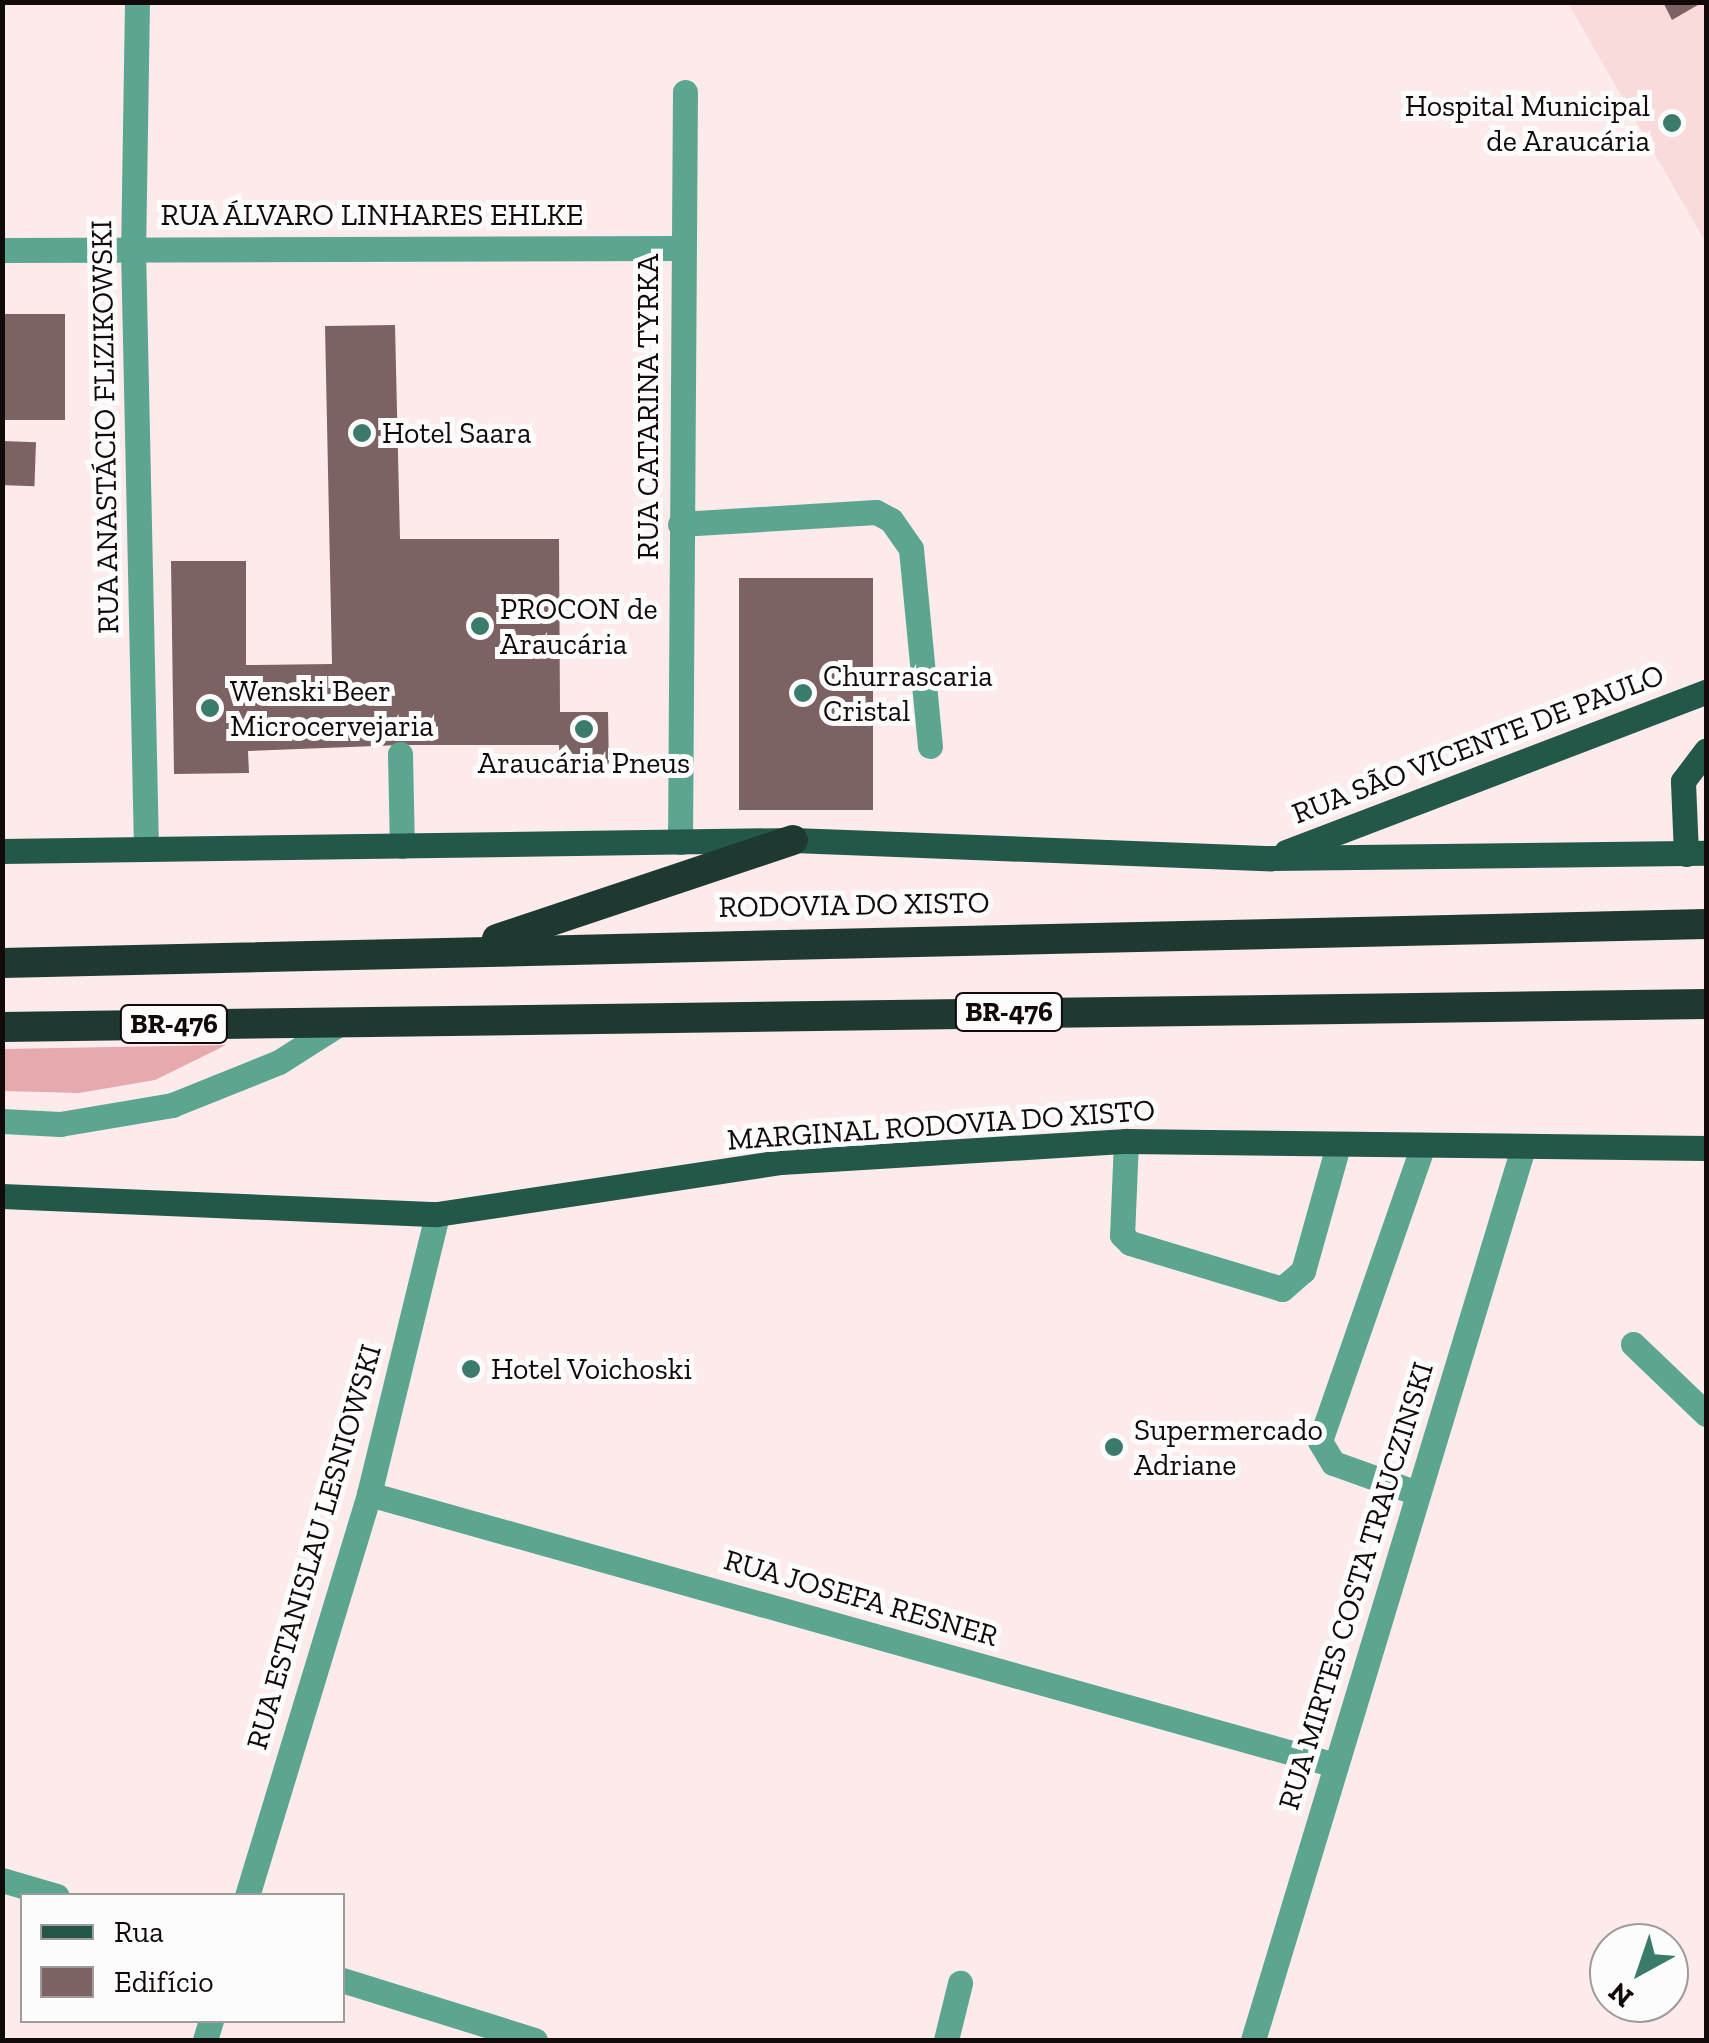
<!DOCTYPE html>
<meta charset="utf-8">
<style>
body{margin:0}
#map{position:relative;width:1709px;height:2043px;overflow:hidden;background:#fdeaeb;font-family:"Zilla Slab",serif}
div>[style]{position:absolute}
[style*='--x']{left:calc(var(--x)*1px);top:calc(var(--y)*1px);width:calc(var(--w)*1px);rotate:calc(var(--a)*1deg)}
.built>*{inset:0;background:#fadbdc}
.green>*{inset:0;background:#e6a9ad}
.building>*{inset:0;background:#7c6263;transform-origin:0 0}
.minor>*{height:25px;margin:-12.5px;padding:0 12.5px;transform-origin:12.5px;border-radius:12.5px;background:#5ba591}
.major>*{height:25px;margin:-12.5px;padding:0 12.5px;transform-origin:12.5px;border-radius:12.5px;background:#22574a}
.highway>*{height:30px;margin:-15px;padding:0 15px;transform-origin:15px;border-radius:15px;background:#1e3932}
.dots>*{width:28px;height:28px;translate:-50% -50%;box-sizing:border-box;border:5px solid #fcfcfc;border-radius:50%}
span{translate:-50% -50%;white-space:nowrap;text-align:center;line-height:1.15;-webkit-text-stroke:10px #fcfcfc;paint-order:stroke}
.shield-label span{padding:2px 8px;background:#fcfcfc;border:2px solid;border-radius:8px;-webkit-text-stroke-width:0}
.shield-label{font-size:28px;color:#120909;font-weight:700}
.poi-label{font-size:30px;color:#120909}
.right{translate:-100% -50%;text-align:right}
.left{translate:0 -50%;text-align:left}
.street-label{font-size:30px;color:#120909}
.frame{position:absolute;inset:0;border:5px solid #120909;pointer-events:none}
.legend{position:absolute;left:20px;top:1893px;width:325px;height:130px;box-sizing:border-box;background:#fcfcfc;border:2px solid #9e9b9b;margin:0;padding:12px 18px;list-style:none;font-size:30px;color:#120909}
.legend li{display:flex;align-items:center;gap:20px;height:50px}
.legend b{width:50px;border:2px solid #9e9b9b}
.north{position:absolute;left:1589px;top:1923px;width:100px;height:100px;box-sizing:border-box;background:#fcfcfc;border:2px solid #9e9b9b;border-radius:50%;rotate:220deg;font-size:28px;font-weight:700;line-height:40px;text-align:center;color:#120909}
.north::after{content:'';display:block;margin:auto;width:35px;height:45px;background:#3b7b6b;clip-path:polygon(50% 0,100% 100%,50% 72%,0 100%)}
</style>
<div id="map">
<div class="built">
<div style="clip-path:polygon(1568px 3px,1706px 3px,1706px 243px)"></div>
</div>
<div class="green">
<div style="clip-path:polygon(226px 1045px,155px 1080px,79px 1093px,3px 1091px,3px 1049px)"></div>
</div>
<div class="building">
<div style="clip-path:polygon(1663px 2px,1703px 2px,1672px 20px)"></div>
<div style="left:4px;top:314px;width:61px;height:106px"></div>
<div style="clip-path:polygon(395px 325px,400px 539px,559px 539px,560px 712px,608px 712px,609px 770px,560px 770px,559px 745px,401px 745px,248px 751px,249px 773px,174px 774px,171px 561px,246px 561px,246px 665px,332px 664px,325px 326px)"></div>
<div style="left:2px;top:441px;width:34px;height:44px;rotate:2deg"></div>
<div style="left:739px;top:578px;width:134px;height:232px"></div>
</div>
<div class="minor">
<div style="--x:137;--y:2;--w:246;--a:90.9"></div>
<div style="--x:133;--y:248;--w:601;--a:88.76"></div>
<div style="--x:2;--y:250;--w:679;--a:-0.17"></div>
<div style="--x:680;--y:524;--w:196;--a:-3.5"></div>
<div style="--x:876;--y:512;--w:17;--a:28"></div>
<div style="--x:891;--y:520;--w:35;--a:55"></div>
<div style="--x:911;--y:549;--w:198;--a:84.5"></div>
<div style="--x:400;--y:754;--w:92;--a:88.8"></div>
<div style="--x:680;--y:842;--w:750;--a:-89.62"></div>
<div style="--x:2;--y:1121;--w:58;--a:3"></div>
<div style="--x:60;--y:1124;--w:114;--a:-9.6"></div>
<div style="--x:172;--y:1105;--w:115;--a:-21.9"></div>
<div style="--x:279;--y:1062;--w:78;--a:-32.5"></div>
<div style="--x:1126;--y:1141;--w:94;--a:92.4"></div>
<div style="--x:1122;--y:1235;--w:11;--a:45"></div>
<div style="--x:1130;--y:1243;--w:159;--a:16.8"></div>
<div style="--x:1282;--y:1289;--w:28;--a:-41"></div>
<div style="--x:1303;--y:1271;--w:130;--a:-74.4"></div>
<div style="--x:1633;--y:1344;--w:101;--a:43.8"></div>
<div style="--x:1417;--y:1493;--w:89;--a:-160.3"></div>
<div style="--x:1333;--y:1463;--w:26;--a:-121"></div>
<div style="--x:1320;--y:1441;--w:310;--a:-70.8"></div>
<div style="--x:369;--y:1494;--w:1003;--a:15.67"></div>
<div style="--x:2;--y:1880;--w:57;--a:16.2"></div>
<div style="--x:247;--y:1896;--w:420;--a:-73.1"></div>
<div style="--x:369;--y:1494;--w:288;--a:-76.3"></div>
<div style="--x:342;--y:1980;--w:202;--a:17.3"></div>
<div style="--x:205;--y:2040;--w:21;--a:-73"></div>
<div style="--x:946;--y:2040;--w:59;--a:-76.2"></div>
<div style="--x:1253;--y:2040;--w:929;--a:-73.16"></div>
</div>
<div class="major">
<div style="--x:2;--y:851;--w:791;--a:-0.8"></div>
<div style="--x:793;--y:840;--w:479;--a:2.2"></div>
<div style="--x:1272;--y:858;--w:434;--a:-0.7"></div>
<div style="--x:1286;--y:852;--w:449;--a:-20.9"></div>
<div style="--x:1686;--y:854;--w:73;--a:-92.4"></div>
<div style="--x:1683;--y:781;--w:38;--a:-53"></div>
<div style="--x:2;--y:1196;--w:435;--a:2.4"></div>
<div style="--x:437;--y:1214;--w:348;--a:-8.6"></div>
<div style="--x:781;--y:1162;--w:346;--a:-3.5"></div>
<div style="--x:1126;--y:1141;--w:580;--a:0.69"></div>
</div>
<div class="highway">
<div style="--x:497;--y:939;--w:312;--a:-18.5"></div>
<div style="--x:2;--y:963;--w:1704;--a:-1.31"></div>
<div style="--x:2;--y:1027;--w:1704;--a:-0.77"></div>
</div>
<div class="dots">
<div style="left:1672px;top:123px;background:#3b7b6b"></div>
<div style="left:362px;top:433px;background:#3b7b6b"></div>
<div style="left:480px;top:626px;background:#3b7b6b"></div>
<div style="left:803px;top:693px;background:#3b7b6b"></div>
<div style="left:210px;top:708px;background:#3b7b6b"></div>
<div style="left:584px;top:729px;background:#3b7b6b"></div>
<div style="left:471px;top:1369px;background:#3b7b6b"></div>
<div style="left:1114px;top:1447px;background:#3b7b6b"></div>
</div>
<div class="shield-label">
<span style="left:1009px;top:1012px">BR-476</span>
<span style="left:174px;top:1024px">BR-476</span>
</div>
<div class="poi-label">
<span class="right" style="left:1650px;top:123px">Hospital Municipal<br>de Araucária</span>
<span class="left" style="left:382px;top:433px">Hotel Saara</span>
<span class="left" style="left:500px;top:626px">PROCON de<br>Araucária</span>
<span class="left" style="left:823px;top:693px">Churrascaria<br>Cristal</span>
<span class="left" style="left:230px;top:708px">Wenski Beer<br>Microcervejaria</span>
<span style="left:584px;top:763px">Araucária Pneus</span>
<span class="left" style="left:491px;top:1369px">Hotel Voichoski</span>
<span class="left" style="left:1134px;top:1447px">Supermercado<br>Adriane</span>
</div>
<div class="street-label">
<span style="left:372px;top:215px">RUA ÁLVARO LINHARES EHLKE</span>
<span style="left:648px;top:407px;rotate:-90deg">RUA CATARINA TYRKA</span>
<span style="left:105px;top:427px;rotate:-91deg">RUA ANASTÁCIO FLIZIKOWSKI</span>
<span style="left:1478px;top:744px;rotate:-21deg">RUA SÃO VICENTE DE PAULO</span>
<span style="left:854px;top:905px;rotate:-1deg">RODOVIA DO XISTO</span>
<span style="left:941px;top:1125px;rotate:-4deg">MARGINAL RODOVIA DO XISTO</span>
<span style="left:314px;top:1547px;rotate:-74deg">RUA ESTANISLAU LESNIOWSKI</span>
<span style="left:1356px;top:1586px;rotate:-73deg">RUA MIRTES COSTA TRAUCZINSKI</span>
<span style="left:861px;top:1598px;rotate:16deg">RUA JOSEFA RESNER</span>
</div>
<div class="frame"></div>
<ul class="legend">
<li><b style="height:12px;background:#22574a"></b>Rua</li>
<li><b style="height:28px;background:#7c6263"></b>Edifício</li>
</ul>
<div class="north">N</div>
</div>
